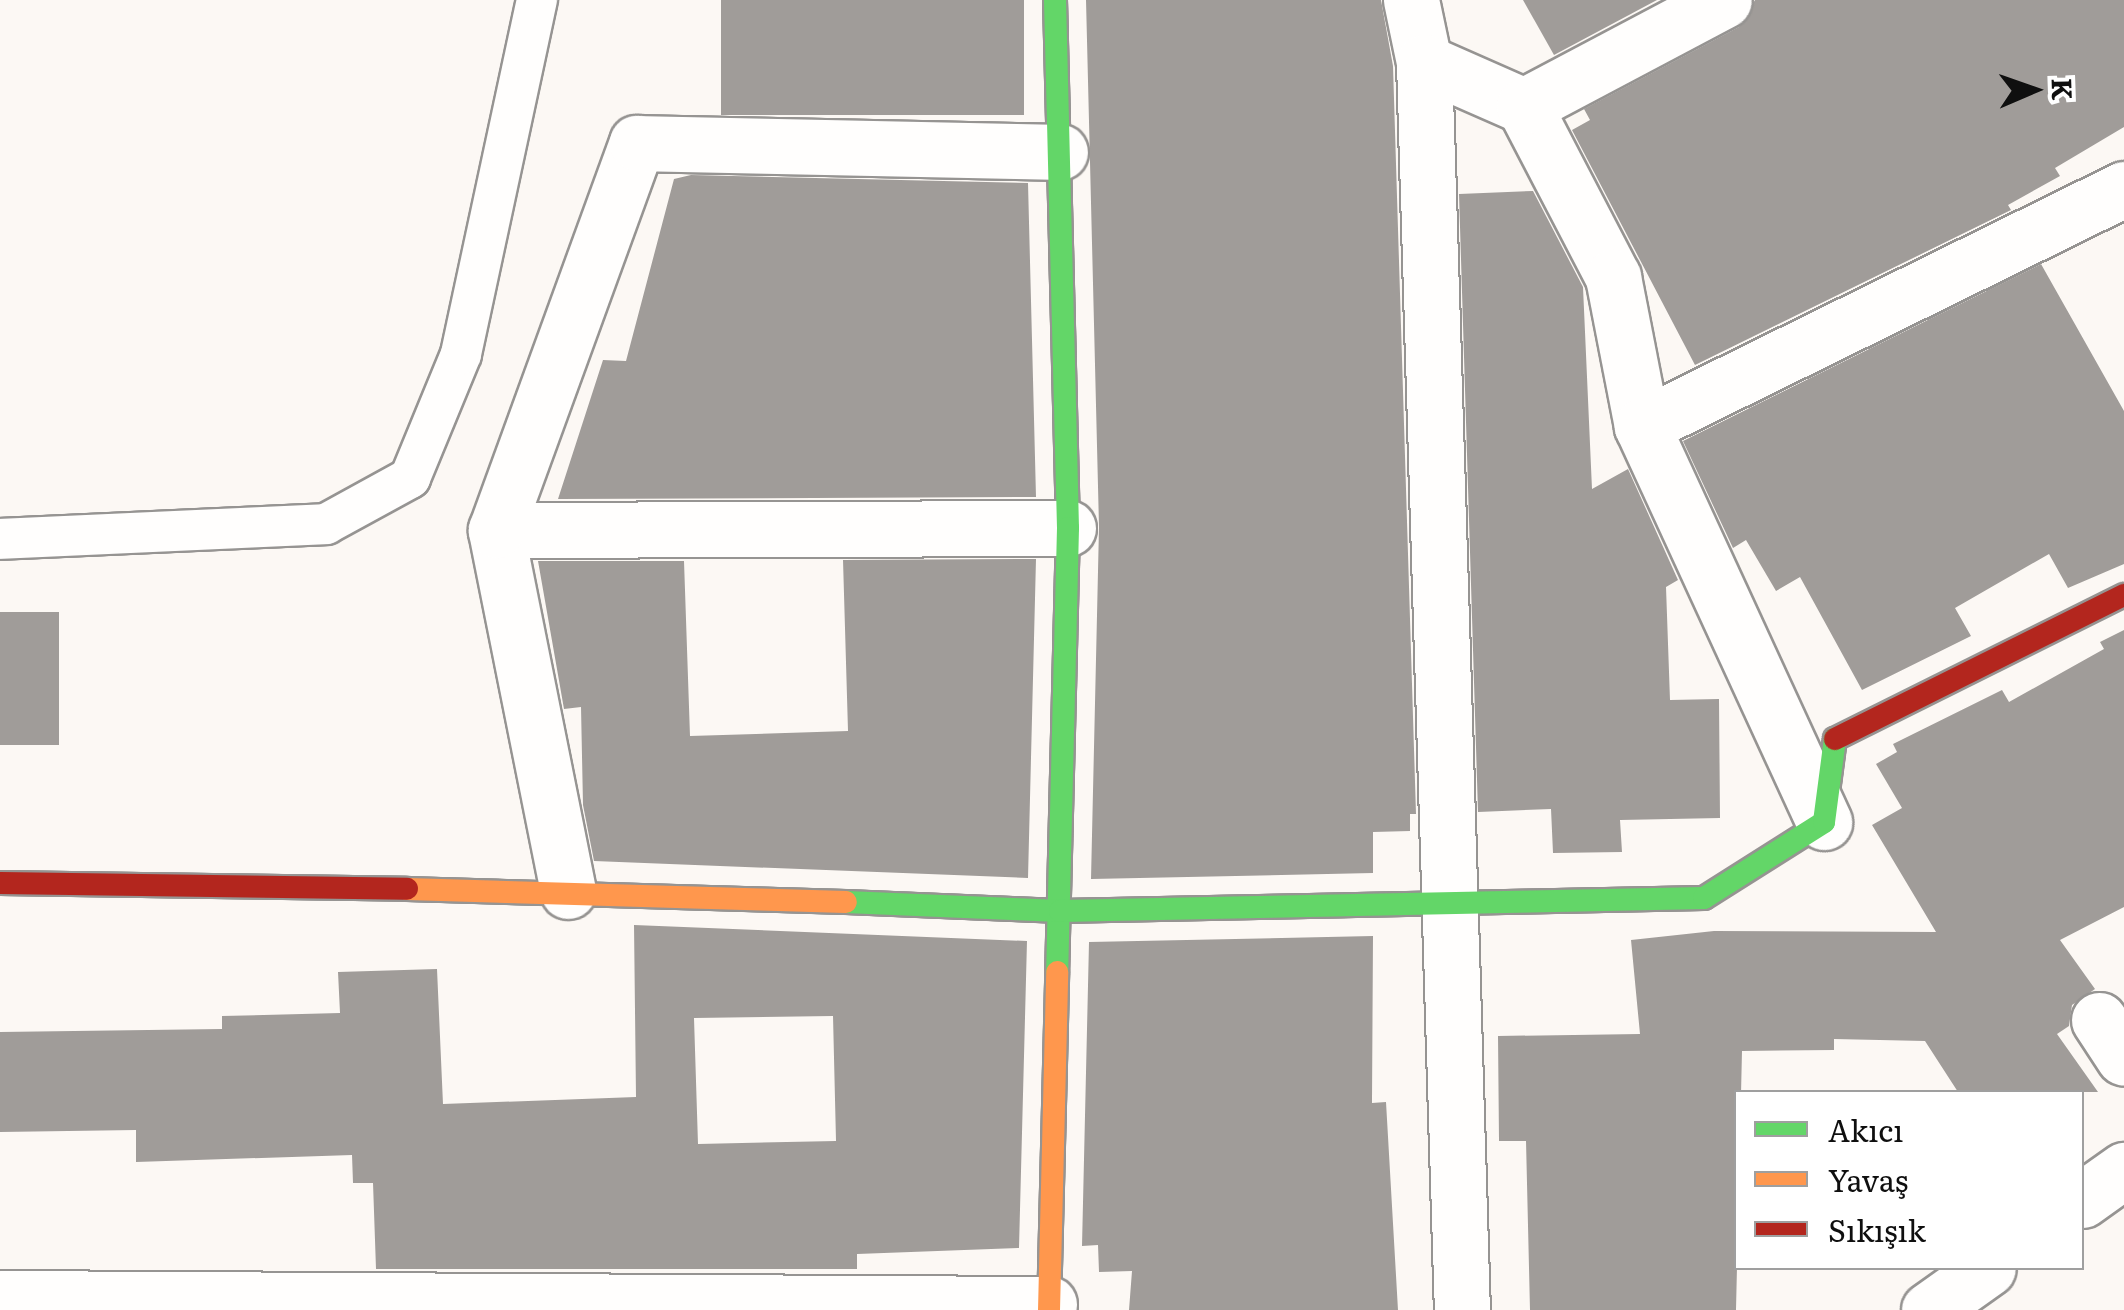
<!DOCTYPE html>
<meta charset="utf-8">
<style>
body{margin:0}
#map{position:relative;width:2124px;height:1310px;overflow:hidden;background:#fcf8f4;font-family:Literata,serif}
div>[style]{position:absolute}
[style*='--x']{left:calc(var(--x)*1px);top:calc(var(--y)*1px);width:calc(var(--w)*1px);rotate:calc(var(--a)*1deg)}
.building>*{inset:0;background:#a09c99;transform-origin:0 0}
.roads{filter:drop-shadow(2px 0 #969492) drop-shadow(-2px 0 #969492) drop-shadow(0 2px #969492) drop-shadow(0 -2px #969492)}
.lane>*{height:40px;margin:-20px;padding:0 20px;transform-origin:20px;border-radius:20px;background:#fffefd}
.street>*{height:55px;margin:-27.5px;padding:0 27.5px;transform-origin:27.5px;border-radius:27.5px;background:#fffefd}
.fast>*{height:22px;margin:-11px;padding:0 11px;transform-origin:11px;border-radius:11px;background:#63d668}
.slow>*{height:22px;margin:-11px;padding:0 11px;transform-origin:11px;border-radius:11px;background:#ff974d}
.jam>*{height:22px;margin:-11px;padding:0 11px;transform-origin:11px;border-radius:11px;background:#b3261e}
span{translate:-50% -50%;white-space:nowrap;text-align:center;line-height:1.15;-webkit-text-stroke:10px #fff;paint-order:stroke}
.legend{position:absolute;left:1734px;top:1090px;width:350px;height:180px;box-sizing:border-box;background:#fff;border:2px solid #9f9f9f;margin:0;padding:12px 18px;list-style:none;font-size:30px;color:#0f0f0f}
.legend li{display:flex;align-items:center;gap:20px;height:50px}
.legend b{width:50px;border:2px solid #9f9f9f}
.north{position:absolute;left:1984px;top:40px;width:100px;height:100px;-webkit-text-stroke:8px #fff;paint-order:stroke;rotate:88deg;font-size:28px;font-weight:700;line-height:40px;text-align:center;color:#0f0f0f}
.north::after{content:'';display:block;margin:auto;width:35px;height:45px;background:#0f0f0f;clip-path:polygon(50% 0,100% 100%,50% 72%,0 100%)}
</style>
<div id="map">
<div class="building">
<div style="left:721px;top:0;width:303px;height:115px"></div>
<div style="clip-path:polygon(1086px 0,1381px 0,1393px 66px,1416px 814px,1410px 814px,1410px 831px,1373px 832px,1373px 873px,1091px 879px,1099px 527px)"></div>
<div style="clip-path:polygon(1523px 0,1657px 0,1554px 55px)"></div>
<div style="clip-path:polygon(1755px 0,2124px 0,2124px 127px,2055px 168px,2060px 176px,2008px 205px,2011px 210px,1695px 365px,1572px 130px,1590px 120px,1584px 109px,1739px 27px)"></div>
<div style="clip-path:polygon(691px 175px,1028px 183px,1036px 497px,558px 499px,603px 360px,626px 361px,674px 179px)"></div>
<div style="clip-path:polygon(1533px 191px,1583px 287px,1592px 489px,1628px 469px,1678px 580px,1666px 587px,1670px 700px,1719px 699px,1720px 818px,1620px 820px,1622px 852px,1553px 853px,1551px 809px,1478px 812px,1459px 194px)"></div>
<div style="clip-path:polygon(2041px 264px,2124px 411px,2124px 564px,2068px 588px,2049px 554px,1955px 608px,1971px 636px,1862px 690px,1800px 577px,1776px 591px,1746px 540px,1733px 548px,1683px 441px)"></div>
<div style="clip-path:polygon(1036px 559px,1028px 878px,594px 861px,583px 805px,581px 707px,564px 709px,538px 561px,684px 561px,690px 736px,848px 731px,843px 560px)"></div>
<div style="left:0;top:612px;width:59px;height:133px"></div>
<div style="clip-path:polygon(2124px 630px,2124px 907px,2060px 940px,2095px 989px,2072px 1005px,2069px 1026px,2057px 1034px,2098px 1092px,1958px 1092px,1925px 1041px,1834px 1039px,1834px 1050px,1742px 1051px,1736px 1310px,1530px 1310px,1526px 1141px,1499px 1141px,1498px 1036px,1640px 1034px,1631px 940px,1714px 931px,1936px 932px,1872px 825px,1902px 808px,1876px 764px,1897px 752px,1893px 744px,2002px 690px,2009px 702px,2104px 649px,2100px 642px)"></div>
<div style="clip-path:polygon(evenodd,634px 925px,1027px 941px,1019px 1248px,857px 1254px,857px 1269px,376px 1269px,373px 1183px,353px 1183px,352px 1155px,136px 1162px,136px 1130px,0 1132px,0 1032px,222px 1029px,222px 1016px,340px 1013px,338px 972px,437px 969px,443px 1104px,636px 1097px,634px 925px,833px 1016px,836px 1141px,698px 1144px,694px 1018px,833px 1016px)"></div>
<div style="clip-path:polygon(1373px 936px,1372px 1103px,1386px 1102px,1398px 1310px,1129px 1310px,1132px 1271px,1099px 1272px,1098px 1245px,1082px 1246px,1089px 942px)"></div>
</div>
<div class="roads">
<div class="lane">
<div style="--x:0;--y:539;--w:326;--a:-2.6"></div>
<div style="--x:326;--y:524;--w:96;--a:-28.7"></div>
<div style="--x:410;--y:478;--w:134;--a:-67.6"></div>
<div style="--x:461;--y:354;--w:362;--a:-77.9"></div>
</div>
<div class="street">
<div style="--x:1411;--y:0;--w:63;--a:78.2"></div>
<div style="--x:1424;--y:62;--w:109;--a:23.7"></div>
<div style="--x:1524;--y:106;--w:193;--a:62.5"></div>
<div style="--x:1613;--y:277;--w:152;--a:79"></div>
<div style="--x:1642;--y:426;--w:436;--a:65.3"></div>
<div style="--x:1424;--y:62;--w:1249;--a:88.26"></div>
<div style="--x:1524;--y:106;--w:226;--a:-27.9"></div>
<div style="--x:1642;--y:426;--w:537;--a:-26.18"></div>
<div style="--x:496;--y:530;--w:572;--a:-0.2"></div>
<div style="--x:568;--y:891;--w:368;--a:-101.3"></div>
<div style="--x:496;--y:530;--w:412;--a:-70"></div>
<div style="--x:637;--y:143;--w:423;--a:1.2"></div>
<div style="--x:2099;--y:1020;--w:45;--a:56.7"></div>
<div style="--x:2082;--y:1200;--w:52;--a:-35.5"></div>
<div style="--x:0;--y:1298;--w:1049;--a:0.33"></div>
<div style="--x:1929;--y:1310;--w:72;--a:-35.4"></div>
</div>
<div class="fast">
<div style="--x:1055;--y:0;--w:528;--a:88.59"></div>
<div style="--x:1068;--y:528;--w:444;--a:91.4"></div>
<div style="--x:846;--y:902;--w:214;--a:2.4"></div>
<div style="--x:1060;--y:911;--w:644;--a:-1.16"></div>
<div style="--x:1704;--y:898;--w:142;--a:-32.3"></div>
<div style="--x:1824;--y:822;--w:84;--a:-82.5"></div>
</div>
<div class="slow">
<div style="--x:407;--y:889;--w:439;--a:1.7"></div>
<div style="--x:1049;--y:1310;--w:338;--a:-88.6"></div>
</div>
<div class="jam">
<div style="--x:1835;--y:739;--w:323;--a:-26.5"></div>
<div style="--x:0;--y:883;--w:407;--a:0.8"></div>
</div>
</div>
<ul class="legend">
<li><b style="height:12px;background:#63d668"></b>Akıcı</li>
<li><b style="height:12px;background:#ff974d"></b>Yavaş</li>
<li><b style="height:12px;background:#b3261e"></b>Sıkışık</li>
</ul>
<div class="north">K</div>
</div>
